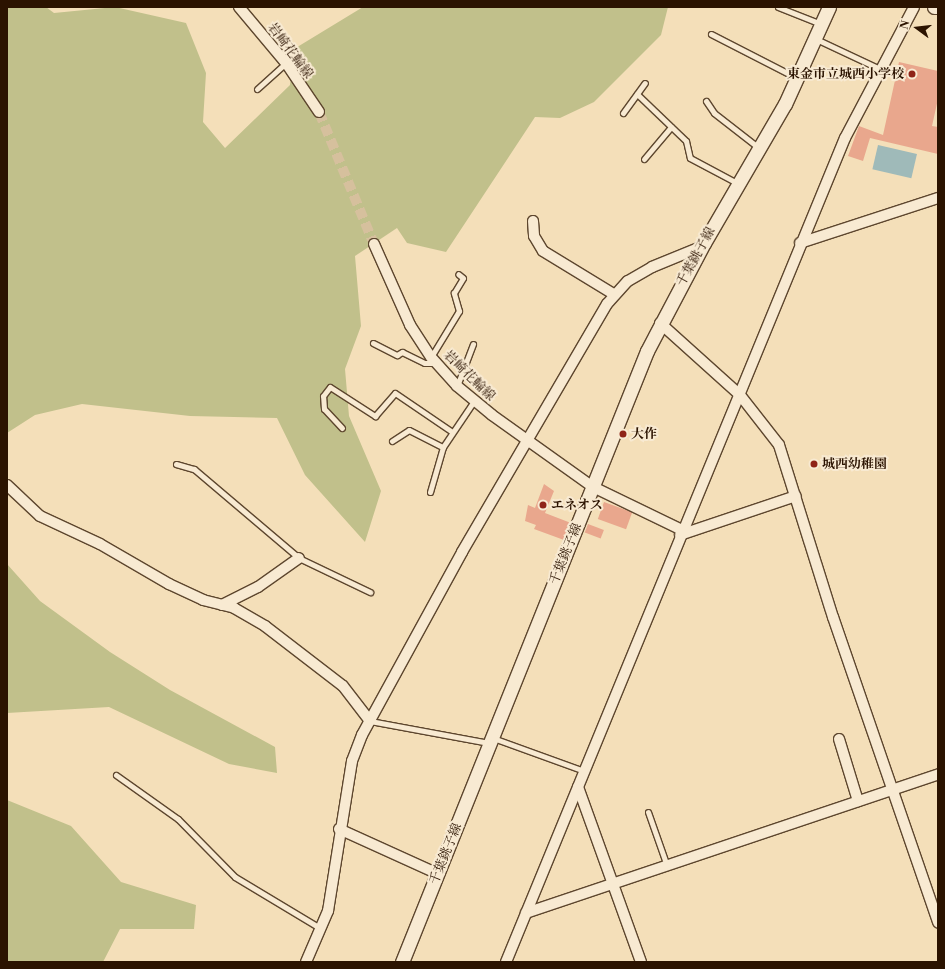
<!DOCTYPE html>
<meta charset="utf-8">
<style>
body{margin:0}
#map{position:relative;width:945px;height:969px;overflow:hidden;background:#f4dfb9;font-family:"Libre Bodoni","Noto Serif JP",serif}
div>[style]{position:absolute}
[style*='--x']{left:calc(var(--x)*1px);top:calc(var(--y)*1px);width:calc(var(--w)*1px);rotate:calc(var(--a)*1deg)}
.green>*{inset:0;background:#c1c08b}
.water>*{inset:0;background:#9fbab9;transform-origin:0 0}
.building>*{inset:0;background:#e9a78d;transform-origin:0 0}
.minor-tunnel>*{height:10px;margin-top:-5px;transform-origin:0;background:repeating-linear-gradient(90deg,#d6c09d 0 10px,transparent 0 15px)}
.roads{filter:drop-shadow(1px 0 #5d462e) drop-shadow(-1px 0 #5d462e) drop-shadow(0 1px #5d462e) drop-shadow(0 -1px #5d462e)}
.service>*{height:5px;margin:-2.5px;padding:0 2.5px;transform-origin:2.5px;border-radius:2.5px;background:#f8ead2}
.minor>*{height:10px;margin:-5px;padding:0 5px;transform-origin:5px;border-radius:5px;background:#f8ead2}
.tertiary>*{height:13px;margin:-6.5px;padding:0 6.5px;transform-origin:6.5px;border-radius:6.5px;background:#f8ead2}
.dots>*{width:11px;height:11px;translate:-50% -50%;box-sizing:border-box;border:2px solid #f8ead2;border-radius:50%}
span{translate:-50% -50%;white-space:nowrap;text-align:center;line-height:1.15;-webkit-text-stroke:4px #f8ead2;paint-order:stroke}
.street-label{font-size:13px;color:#2b1300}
.poi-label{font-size:13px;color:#2b1300;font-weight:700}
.right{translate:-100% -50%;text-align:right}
.left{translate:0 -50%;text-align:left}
.frame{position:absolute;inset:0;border:8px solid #2b1300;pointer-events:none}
.north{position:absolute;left:897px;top:8px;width:40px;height:40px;-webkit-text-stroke:3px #f8ead2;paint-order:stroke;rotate:285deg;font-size:11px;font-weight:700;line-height:16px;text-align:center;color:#2b1300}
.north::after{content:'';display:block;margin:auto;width:14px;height:18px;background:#2b1300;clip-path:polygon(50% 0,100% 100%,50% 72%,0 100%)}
</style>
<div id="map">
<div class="green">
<div style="clip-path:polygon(7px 7px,46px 7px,54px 13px,115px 7px,186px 23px,206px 73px,203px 122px,225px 148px,290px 85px,294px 49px,363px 7px,668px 7px,661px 35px,594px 102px,560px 118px,535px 117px,446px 252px,407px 243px,397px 228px,355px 256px,361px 326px,345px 369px,349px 416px,381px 491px,365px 542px,305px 475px,277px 418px,190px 416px,82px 404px,35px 415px,7px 433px)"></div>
<div style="clip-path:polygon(7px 564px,40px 601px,110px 652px,170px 690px,275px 747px,277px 773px,229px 764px,109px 707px,7px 713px)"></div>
<div style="clip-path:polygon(7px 800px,71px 826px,121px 882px,196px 905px,194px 929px,120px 929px,103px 962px,7px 962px)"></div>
</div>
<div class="water">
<div style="left:878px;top:145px;width:40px;height:25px;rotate:13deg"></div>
</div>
<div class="building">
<div style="clip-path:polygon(899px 62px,938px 71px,938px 99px,932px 126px,938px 127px,938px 154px,870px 138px,863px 161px,848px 156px,859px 126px,883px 135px)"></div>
<div style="clip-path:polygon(544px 484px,554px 491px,545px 513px,571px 523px,564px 540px,534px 529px,536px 525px,525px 521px,528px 505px,535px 508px)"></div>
<div style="left:604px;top:502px;width:30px;height:18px;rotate:20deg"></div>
<div style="left:588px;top:524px;width:17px;height:9px;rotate:21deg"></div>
</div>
<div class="minor-tunnel">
<div style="--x:319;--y:112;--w:143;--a:67.4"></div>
</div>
<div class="roads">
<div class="service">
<div style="--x:778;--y:7;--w:46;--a:21.6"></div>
<div style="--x:711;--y:34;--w:97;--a:27.1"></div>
<div style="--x:816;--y:39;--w:73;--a:25.2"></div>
<div style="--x:257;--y:89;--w:39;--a:-42"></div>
<div style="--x:637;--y:94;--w:68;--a:43.8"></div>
<div style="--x:686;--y:141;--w:17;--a:77"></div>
<div style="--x:690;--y:158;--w:53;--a:28"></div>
<div style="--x:706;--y:101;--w:14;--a:56"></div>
<div style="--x:714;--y:113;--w:57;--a:37.9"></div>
<div style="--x:623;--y:113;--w:37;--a:-54"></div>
<div style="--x:644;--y:159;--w:42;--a:-49.8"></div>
<div style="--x:373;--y:343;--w:27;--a:27"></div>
<div style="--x:397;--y:355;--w:6;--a:-31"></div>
<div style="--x:402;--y:352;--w:25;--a:26"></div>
<div style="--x:425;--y:363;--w:10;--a:0"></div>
<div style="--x:431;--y:357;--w:54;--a:-58.7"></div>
<div style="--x:459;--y:311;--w:19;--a:-106"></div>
<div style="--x:454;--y:293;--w:17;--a:-59"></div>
<div style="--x:463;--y:278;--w:6;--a:-141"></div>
<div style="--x:457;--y:386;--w:45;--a:-69.1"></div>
<div style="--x:342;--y:428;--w:26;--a:-133"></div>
<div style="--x:324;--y:409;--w:13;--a:-94"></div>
<div style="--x:323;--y:396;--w:11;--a:-52"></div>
<div style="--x:330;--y:387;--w:54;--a:32.8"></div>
<div style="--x:375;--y:416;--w:30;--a:-49"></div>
<div style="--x:395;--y:393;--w:68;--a:34.2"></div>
<div style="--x:392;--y:441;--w:20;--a:-33"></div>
<div style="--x:409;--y:430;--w:38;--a:27"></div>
<div style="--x:176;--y:464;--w:19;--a:16"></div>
<div style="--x:194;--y:469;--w:138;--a:40.3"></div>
<div style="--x:299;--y:558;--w:79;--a:25.6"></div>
<div style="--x:430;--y:492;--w:47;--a:-73.9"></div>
<div style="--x:443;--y:447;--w:55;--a:-56"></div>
<div style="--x:370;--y:721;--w:121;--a:10.5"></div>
<div style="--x:493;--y:738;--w:97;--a:19.9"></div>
<div style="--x:116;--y:775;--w:76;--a:35.4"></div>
<div style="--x:178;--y:819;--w:81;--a:45.5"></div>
<div style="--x:235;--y:877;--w:99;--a:31"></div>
<div style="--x:648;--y:812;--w:57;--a:70.6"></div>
</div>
<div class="minor">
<div style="--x:239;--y:7;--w:73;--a:50"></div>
<div style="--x:286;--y:63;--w:59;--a:56"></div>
<div style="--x:533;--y:221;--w:15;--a:86"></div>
<div style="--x:534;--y:236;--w:17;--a:59"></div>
<div style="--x:543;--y:251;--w:84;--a:31.4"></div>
<div style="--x:800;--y:243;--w:145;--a:-18.1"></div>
<div style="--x:374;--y:244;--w:89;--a:66"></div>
<div style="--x:410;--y:325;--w:38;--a:57"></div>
<div style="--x:431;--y:357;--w:39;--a:48"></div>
<div style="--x:457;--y:386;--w:45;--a:39.6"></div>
<div style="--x:492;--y:415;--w:124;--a:35.5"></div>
<div style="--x:593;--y:487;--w:99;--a:25.8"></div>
<div style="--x:660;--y:323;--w:108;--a:42"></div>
<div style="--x:740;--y:395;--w:63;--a:52"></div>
<div style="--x:779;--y:445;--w:180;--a:72.6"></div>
<div style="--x:833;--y:617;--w:323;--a:71"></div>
<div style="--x:7;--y:485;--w:45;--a:43.2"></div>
<div style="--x:40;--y:516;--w:66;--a:25"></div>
<div style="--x:100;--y:544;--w:80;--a:30.1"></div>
<div style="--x:169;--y:584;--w:38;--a:25"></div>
<div style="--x:203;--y:600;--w:32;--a:14"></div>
<div style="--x:234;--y:608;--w:36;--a:30"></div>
<div style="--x:265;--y:626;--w:98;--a:37.6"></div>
<div style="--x:343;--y:686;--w:44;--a:52.4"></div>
<div style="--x:680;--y:535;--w:122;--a:-18.6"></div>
<div style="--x:222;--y:605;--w:40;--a:-26.6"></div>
<div style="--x:258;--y:587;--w:50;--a:-35.3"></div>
<div style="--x:839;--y:739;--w:65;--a:73"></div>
<div style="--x:578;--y:787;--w:186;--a:70.2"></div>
<div style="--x:339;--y:829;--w:109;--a:24.4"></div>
<div style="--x:526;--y:913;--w:435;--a:-18.6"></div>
<div style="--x:306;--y:962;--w:56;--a:-66.7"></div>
<div style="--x:328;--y:911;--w:152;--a:-80.9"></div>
<div style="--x:352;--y:761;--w:28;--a:-69"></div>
<div style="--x:362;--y:735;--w:209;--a:-61.3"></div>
<div style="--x:462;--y:552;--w:287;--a:-59.7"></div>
<div style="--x:607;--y:304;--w:31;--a:-48"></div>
<div style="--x:628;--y:281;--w:28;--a:-30"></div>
<div style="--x:652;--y:267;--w:53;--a:-22.2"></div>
<div style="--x:506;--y:962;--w:891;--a:-67.64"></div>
<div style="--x:845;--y:138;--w:148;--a:-62.2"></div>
</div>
<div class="tertiary">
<div style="--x:934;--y:7;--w:4;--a:0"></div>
<div style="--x:402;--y:962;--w:658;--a:-68.15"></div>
<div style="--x:647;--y:351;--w:122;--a:-62.2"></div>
<div style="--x:704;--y:243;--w:161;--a:-59.8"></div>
<div style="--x:785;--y:104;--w:107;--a:-65.6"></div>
</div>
</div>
<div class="dots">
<div style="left:912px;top:74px;background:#8f2418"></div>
<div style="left:623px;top:434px;background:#8f2418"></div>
<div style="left:814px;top:464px;background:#8f2418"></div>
<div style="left:543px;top:505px;background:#8f2418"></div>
</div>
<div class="street-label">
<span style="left:290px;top:51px;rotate:53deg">岩崎花輪線</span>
<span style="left:696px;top:257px;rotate:-61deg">千葉銚子線</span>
<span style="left:469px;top:376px;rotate:44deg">岩崎花輪線</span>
<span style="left:566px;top:554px;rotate:-68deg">千葉銚子線</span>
<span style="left:446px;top:854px;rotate:-68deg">千葉銚子線</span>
</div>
<div class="poi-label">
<span class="right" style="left:904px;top:74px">東金市立城西小学校</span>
<span class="left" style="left:631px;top:434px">大作</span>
<span class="left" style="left:822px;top:464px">城西幼稚園</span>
<span class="left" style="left:551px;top:505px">エネオス</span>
</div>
<div class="frame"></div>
<div class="north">N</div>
</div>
